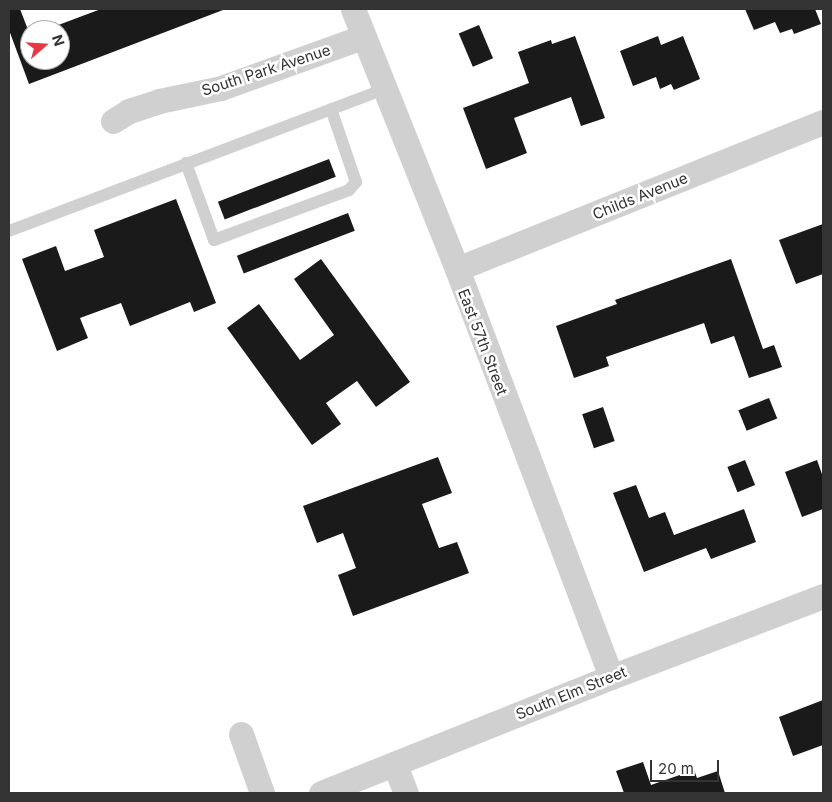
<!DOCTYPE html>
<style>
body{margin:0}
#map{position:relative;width:832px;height:802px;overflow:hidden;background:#fff;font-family:Inter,sans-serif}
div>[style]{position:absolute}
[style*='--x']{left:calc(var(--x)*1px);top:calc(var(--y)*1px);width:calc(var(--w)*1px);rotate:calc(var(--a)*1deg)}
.building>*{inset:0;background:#1a1a1a;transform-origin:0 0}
.service>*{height:12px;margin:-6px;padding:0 6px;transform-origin:6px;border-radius:6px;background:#d0d0d0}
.minor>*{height:25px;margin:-12.5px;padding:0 12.5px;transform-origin:12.5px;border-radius:12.5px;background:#d0d0d0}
span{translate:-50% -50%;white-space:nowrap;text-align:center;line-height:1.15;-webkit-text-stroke:5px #fff;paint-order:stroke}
.street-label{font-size:15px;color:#333}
.frame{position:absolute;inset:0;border:10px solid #333;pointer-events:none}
.north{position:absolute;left:20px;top:20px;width:50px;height:50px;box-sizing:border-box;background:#fff;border:1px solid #adadad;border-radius:50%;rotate:71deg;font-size:14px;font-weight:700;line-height:20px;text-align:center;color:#333}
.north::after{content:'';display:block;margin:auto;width:18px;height:22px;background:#e63946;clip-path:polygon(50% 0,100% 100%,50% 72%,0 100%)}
.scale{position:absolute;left:650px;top:760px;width:69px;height:22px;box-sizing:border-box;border:2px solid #333;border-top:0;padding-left:6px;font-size:15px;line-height:18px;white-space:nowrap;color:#333;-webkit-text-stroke:4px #fff;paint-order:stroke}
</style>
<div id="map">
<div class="building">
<div style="clip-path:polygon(9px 9px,20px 9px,30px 35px,30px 60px,60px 60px,60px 30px,45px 30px,101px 9px,223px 10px,29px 84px,9px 30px)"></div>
<div style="clip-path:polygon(745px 9px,815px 9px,821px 24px,794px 34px,792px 29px,780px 33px,775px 22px,754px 30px)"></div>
<div style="left:479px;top:25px;width:36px;height:22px;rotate:67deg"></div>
<div style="clip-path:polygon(575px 36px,605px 118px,581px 126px,571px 97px,514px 118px,527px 153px,486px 169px,463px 108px,529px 83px,518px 52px,551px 40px,552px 44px)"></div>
<div style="clip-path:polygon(658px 36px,661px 45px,683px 36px,700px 79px,674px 90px,671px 84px,660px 89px,656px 77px,633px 86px,620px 51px)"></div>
<div style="left:329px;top:159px;width:19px;height:119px;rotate:69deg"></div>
<div style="clip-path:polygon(176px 199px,216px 303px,194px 312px,190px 302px,130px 326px,121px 303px,80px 318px,88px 338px,57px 351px,22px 259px,56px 246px,65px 271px,104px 257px,94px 230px)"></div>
<div style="left:348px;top:213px;width:19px;height:119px;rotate:69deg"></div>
<div style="clip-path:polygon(823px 224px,823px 274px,796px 284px,779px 240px)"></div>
<div style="clip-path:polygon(321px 259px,410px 382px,376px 407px,357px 381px,326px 403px,341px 424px,312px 445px,227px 328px,259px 304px,300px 360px,334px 335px,294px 279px)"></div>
<div style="clip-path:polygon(731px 259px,763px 349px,774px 345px,782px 367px,749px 378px,734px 336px,711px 344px,704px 323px,606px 357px,609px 366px,574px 378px,556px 326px,617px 304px,615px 300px)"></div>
<div style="left:769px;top:398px;width:22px;height:33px;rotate:68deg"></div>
<div style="left:603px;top:407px;width:36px;height:22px;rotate:71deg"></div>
<div style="clip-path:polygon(438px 457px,452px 493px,422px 504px,439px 548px,457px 542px,469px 573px,353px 616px,338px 575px,356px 568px,343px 533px,317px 543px,303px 506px)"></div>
<div style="left:745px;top:460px;width:27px;height:19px;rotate:68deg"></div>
<div style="clip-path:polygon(817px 460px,823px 477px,823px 509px,802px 517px,785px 472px)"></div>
<div style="clip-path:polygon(636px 485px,649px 518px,665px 512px,674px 535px,744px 509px,756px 542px,711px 559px,706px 548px,644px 572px,613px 493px)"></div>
<div style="clip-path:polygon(823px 700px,823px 745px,793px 756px,779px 717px)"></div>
<div style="clip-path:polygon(643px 762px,651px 785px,694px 770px,697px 778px,718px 771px,725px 793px,624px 793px,616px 771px)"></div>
</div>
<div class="service">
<div style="--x:186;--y:163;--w:82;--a:70"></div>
<div style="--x:214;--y:240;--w:144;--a:-20.3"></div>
<div style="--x:349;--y:190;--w:11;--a:-49"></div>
<div style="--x:356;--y:182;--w:77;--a:-108.9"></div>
<div style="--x:9;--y:231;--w:401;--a:-20.7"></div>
</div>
<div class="minor">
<div style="--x:353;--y:9;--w:280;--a:68.2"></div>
<div style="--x:457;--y:269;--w:436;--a:69.3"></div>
<div style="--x:113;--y:121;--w:19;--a:-32"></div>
<div style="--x:129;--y:111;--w:32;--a:-18"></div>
<div style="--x:159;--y:101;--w:63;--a:-11.8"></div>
<div style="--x:221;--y:88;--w:151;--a:-19.8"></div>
<div style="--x:457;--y:269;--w:394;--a:-21.9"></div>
<div style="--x:241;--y:734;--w:63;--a:70.4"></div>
<div style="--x:395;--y:765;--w:30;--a:69"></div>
<div style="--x:321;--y:793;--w:312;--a:-21.8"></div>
<div style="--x:611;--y:677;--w:227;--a:-20.9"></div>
</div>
<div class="street-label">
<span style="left:266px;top:70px;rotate:-18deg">South Park Avenue</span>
<span style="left:640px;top:196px;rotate:-22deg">Childs Avenue</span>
<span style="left:483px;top:342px;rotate:69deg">East 57th Street</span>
<span style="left:571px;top:693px;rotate:-22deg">South Elm Street</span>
</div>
<div class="frame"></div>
<div class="north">N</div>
<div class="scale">20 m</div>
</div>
